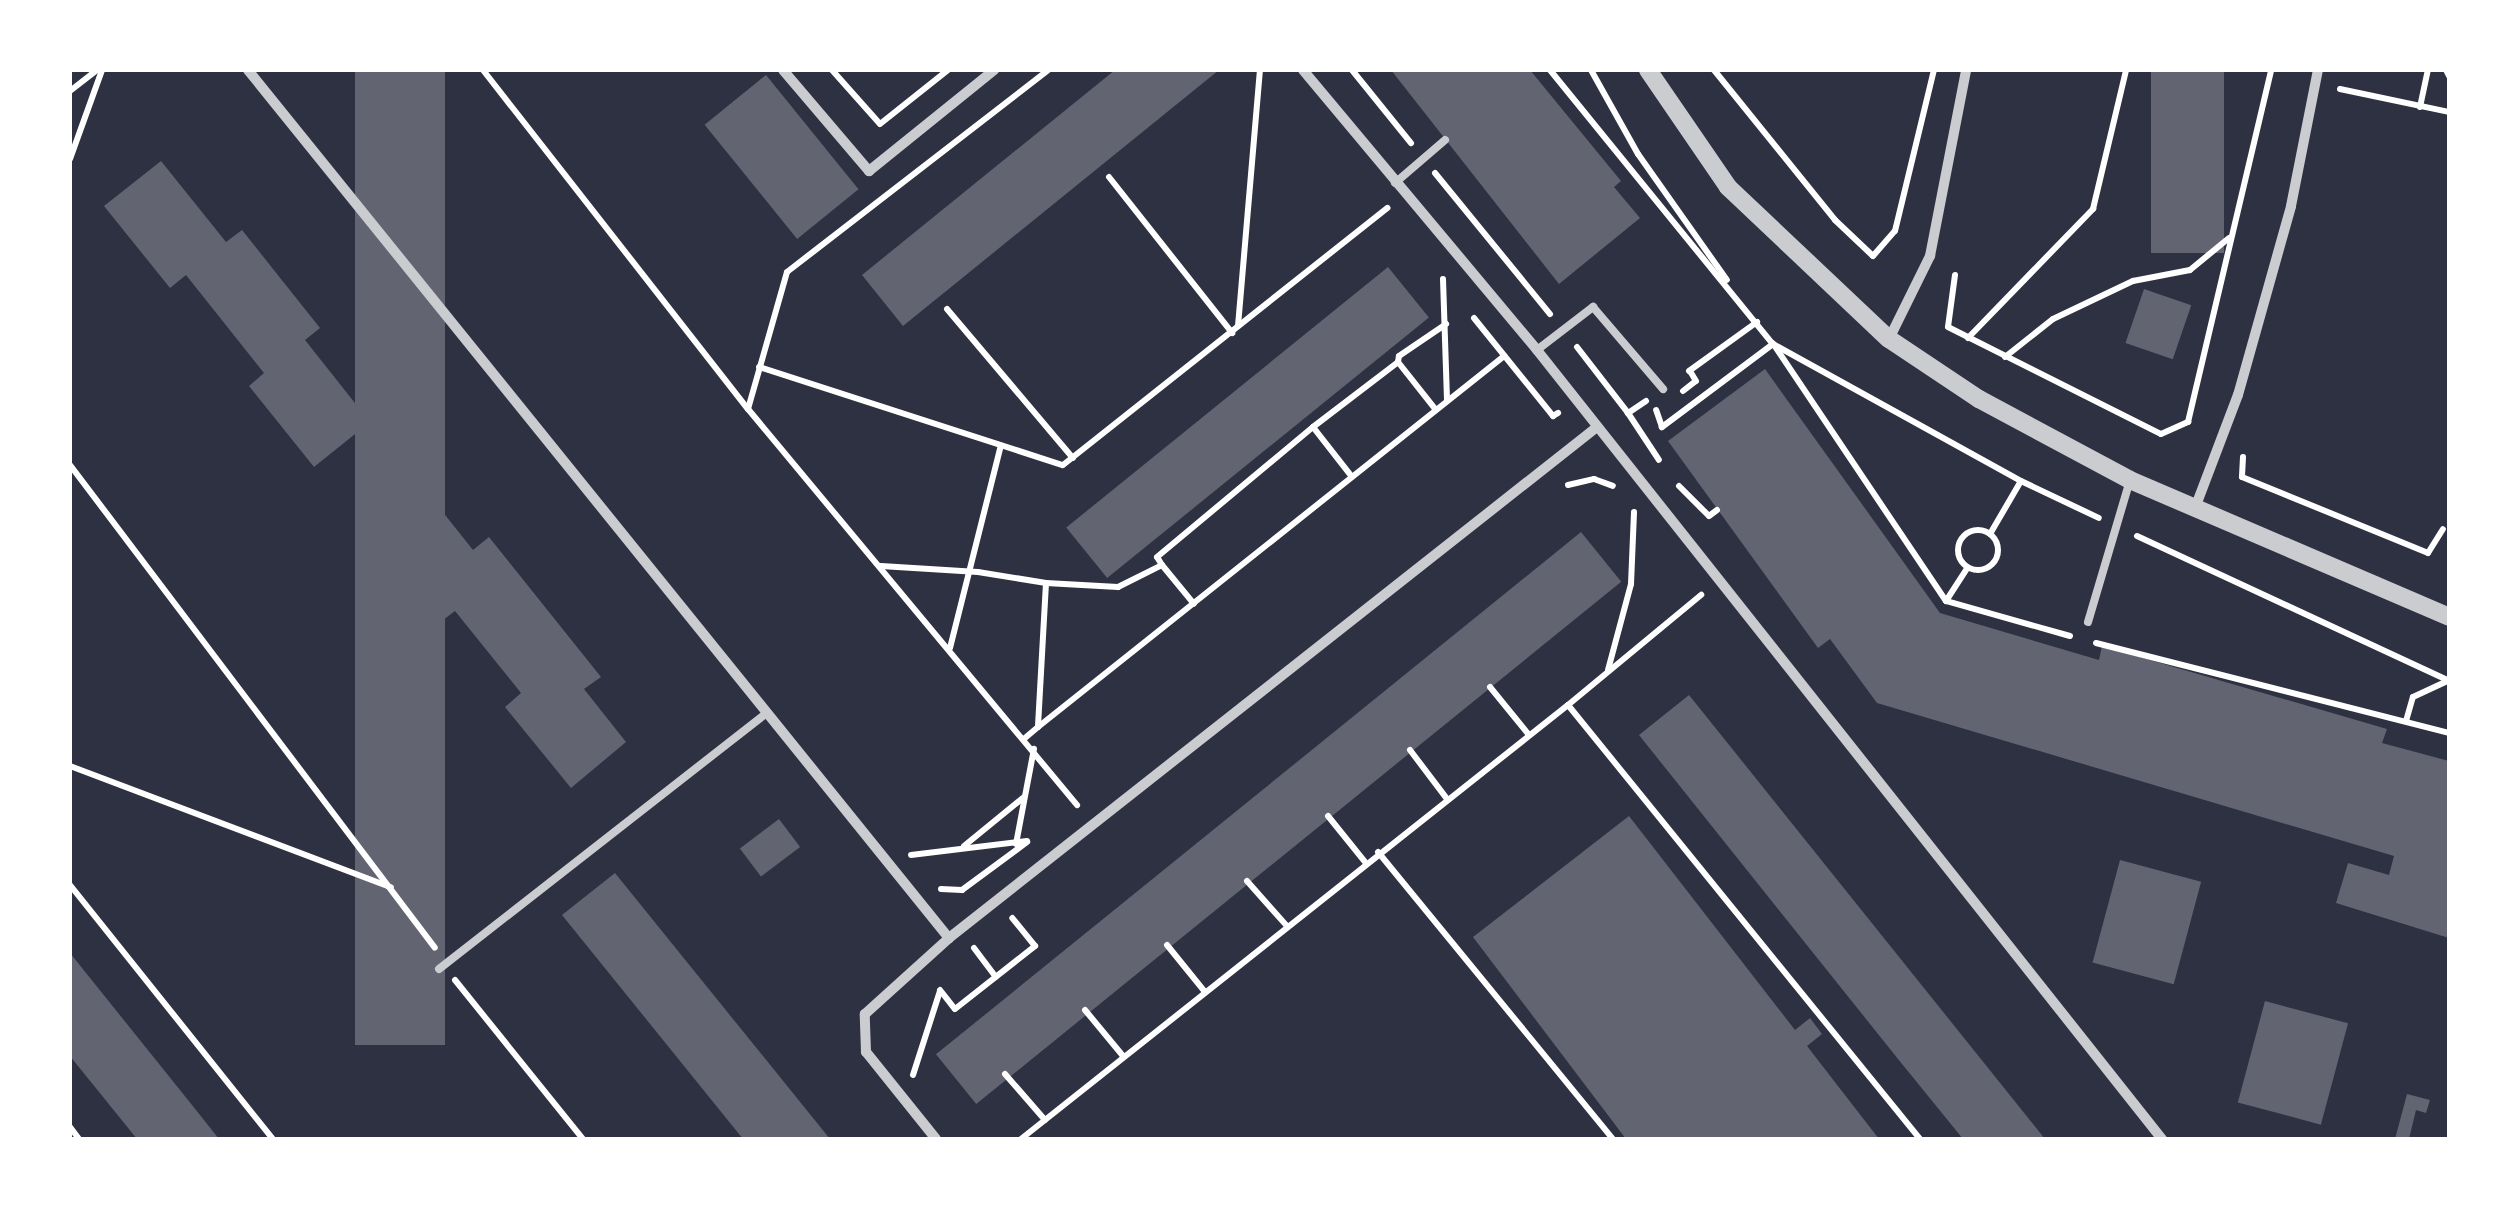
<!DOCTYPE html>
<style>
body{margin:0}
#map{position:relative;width:2519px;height:1209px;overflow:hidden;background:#2d3142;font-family:Overpass,sans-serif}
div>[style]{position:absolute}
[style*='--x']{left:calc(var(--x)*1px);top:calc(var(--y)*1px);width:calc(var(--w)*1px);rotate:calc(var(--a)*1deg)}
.building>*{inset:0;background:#626471;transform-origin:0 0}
.path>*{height:6px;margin:-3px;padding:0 3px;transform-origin:3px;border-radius:3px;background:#fff}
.path>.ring{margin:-3px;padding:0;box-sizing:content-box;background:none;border:6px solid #fff;border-radius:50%}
.service>*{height:8px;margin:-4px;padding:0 4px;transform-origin:4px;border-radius:4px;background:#caccd0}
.minor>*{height:10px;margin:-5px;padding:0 5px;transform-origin:5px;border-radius:5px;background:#caccd0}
.tertiary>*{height:18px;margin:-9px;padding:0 9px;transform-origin:9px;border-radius:9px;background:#caccd0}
span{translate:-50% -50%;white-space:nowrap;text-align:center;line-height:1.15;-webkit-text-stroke:8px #fff;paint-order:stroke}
.frame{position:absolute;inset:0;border:72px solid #fff;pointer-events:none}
</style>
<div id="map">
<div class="building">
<div style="left:355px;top:70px;width:90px;height:975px"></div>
<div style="clip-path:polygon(1115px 70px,1219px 70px,903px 326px,862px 275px)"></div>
<div style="clip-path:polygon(1391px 70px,1530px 70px,1621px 181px,1614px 187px,1640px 218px,1559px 284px)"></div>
<div style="left:2151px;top:70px;width:73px;height:183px"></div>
<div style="left:766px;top:75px;width:147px;height:79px;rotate:51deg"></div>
<div style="clip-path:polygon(161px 161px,226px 242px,242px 230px,320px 328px,305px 340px,370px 422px,314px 467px,249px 386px,264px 373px,186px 275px,170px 288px,104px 206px)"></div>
<div style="left:1388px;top:267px;width:65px;height:414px;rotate:51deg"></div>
<div style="left:2144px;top:289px;width:50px;height:57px;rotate:19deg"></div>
<div style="clip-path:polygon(1765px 369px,1940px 613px,2099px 660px,2102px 646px,2387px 729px,2382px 743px,2449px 761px,2449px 938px,2336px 903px,2348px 863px,2389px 875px,2394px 856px,1877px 703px,1830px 639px,1818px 648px,1668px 441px)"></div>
<div style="clip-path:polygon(430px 496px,473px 550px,489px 537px,601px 677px,584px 689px,626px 742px,571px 788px,505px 707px,521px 693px,455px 611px,439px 623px,373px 542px)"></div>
<div style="left:1581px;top:532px;width:64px;height:830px;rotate:51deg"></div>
<div style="clip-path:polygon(1689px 695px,1754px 776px,2045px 1139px,1963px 1139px,1898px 1059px,1639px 735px)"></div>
<div style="clip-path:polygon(1629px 816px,1795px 1030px,1810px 1018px,1822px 1034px,1807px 1046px,1879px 1139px,1626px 1139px,1473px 937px)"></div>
<div style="left:779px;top:819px;width:35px;height:49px;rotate:53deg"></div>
<div style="left:2120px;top:860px;width:84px;height:106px;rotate:15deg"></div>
<div style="clip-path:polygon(615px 873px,830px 1139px,743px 1139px,562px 915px)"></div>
<div style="clip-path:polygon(70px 953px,192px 1105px,219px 1139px,137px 1139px,78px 1066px,70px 1056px)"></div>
<div style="left:2265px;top:1001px;width:86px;height:105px;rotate:15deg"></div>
<div style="clip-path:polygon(2407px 1094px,2430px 1100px,2426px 1113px,2416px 1110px,2409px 1139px,2395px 1139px)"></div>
</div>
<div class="path">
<div style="--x:483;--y:70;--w:430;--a:52"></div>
<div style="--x:748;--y:409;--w:515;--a:50.28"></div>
<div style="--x:832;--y:70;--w:72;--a:48.4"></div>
<div style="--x:880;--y:124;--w:87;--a:-38.5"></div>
<div style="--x:1352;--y:70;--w:94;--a:51.1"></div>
<div style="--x:1550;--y:70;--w:353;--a:50.9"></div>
<div style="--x:1773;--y:344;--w:139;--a:143.2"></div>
<div style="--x:1662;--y:427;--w:18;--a:-109"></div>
<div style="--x:1591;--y:70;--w:96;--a:60.8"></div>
<div style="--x:1638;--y:154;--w:154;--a:54.8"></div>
<div style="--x:1714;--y:70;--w:193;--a:51.1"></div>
<div style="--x:1835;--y:220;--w:52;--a:43.5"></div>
<div style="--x:1873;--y:256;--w:33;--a:-49"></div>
<div style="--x:1895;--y:231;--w:166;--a:-76.4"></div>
<div style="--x:2446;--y:70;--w:7;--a:63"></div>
<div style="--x:2340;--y:89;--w:111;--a:11.9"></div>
<div style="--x:70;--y:91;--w:34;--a:-38"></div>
<div style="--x:2420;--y:107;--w:38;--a:-78"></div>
<div style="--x:70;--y:159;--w:95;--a:-70.2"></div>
<div style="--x:1435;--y:173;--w:182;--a:50.8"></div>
<div style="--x:1109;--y:177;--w:199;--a:51.7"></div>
<div style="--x:1955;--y:275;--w:52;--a:97.7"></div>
<div style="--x:1948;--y:327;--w:238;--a:26.7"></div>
<div style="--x:2161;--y:434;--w:30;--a:-24"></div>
<div style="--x:2188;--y:422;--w:362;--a:-76.7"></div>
<div style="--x:1443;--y:279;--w:122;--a:88.1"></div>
<div style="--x:947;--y:309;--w:195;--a:49.8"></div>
<div style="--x:1474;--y:318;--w:126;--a:51.1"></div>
<div style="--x:1553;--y:416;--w:6;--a:-31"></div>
<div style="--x:1238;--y:326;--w:257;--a:-85.1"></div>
<div style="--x:1968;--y:338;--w:180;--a:-45.9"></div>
<div style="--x:2093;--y:209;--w:143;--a:-76.6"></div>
<div style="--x:1577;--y:347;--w:83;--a:52.3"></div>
<div style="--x:2005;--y:357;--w:61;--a:-38.4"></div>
<div style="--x:2053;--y:319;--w:89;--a:-25.4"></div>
<div style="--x:2133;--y:281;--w:58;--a:-10.9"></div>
<div style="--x:2190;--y:270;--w:50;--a:-39.4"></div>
<div style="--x:1398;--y:362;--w:6;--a:-81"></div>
<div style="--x:1399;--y:356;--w:57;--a:-34.2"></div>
<div style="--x:759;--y:367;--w:319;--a:17.9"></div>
<div style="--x:1063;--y:465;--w:414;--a:-38.4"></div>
<div style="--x:1689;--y:371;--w:84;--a:-35.8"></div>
<div style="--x:1683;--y:391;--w:16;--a:-38"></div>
<div style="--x:1696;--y:381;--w:12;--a:-121"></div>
<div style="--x:1646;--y:401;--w:22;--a:146"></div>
<div style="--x:1628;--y:413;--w:56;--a:56.6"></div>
<div style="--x:748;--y:409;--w:142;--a:-74.1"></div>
<div style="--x:787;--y:272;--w:330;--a:-37.7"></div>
<div style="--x:1313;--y:427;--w:107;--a:-37.4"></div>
<div style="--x:1398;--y:362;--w:61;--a:51.6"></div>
<div style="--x:2243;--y:457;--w:20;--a:93"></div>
<div style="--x:2242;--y:477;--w:201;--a:22.2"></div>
<div style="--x:2428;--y:553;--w:28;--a:-58"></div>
<div style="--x:70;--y:465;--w:605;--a:52.92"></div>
<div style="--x:1568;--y:485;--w:27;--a:-13"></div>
<div style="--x:1594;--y:479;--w:20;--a:20"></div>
<div style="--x:1679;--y:486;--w:42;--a:45"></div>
<div style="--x:1709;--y:516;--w:10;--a:-37"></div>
<div class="ring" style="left:1958px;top:530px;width:34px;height:34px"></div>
<div style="--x:1990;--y:534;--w:61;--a:-59.7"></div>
<div style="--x:2137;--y:536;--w:344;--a:24.9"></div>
<div style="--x:1162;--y:565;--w:9;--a:-122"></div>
<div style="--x:1157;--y:557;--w:203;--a:-39.8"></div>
<div style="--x:1313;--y:427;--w:63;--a:52"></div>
<div style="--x:881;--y:566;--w:97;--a:3.5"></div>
<div style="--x:978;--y:572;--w:69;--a:9.2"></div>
<div style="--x:1046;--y:583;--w:144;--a:93.2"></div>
<div style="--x:1038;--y:727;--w:17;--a:140"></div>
<div style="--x:1046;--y:583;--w:72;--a:3.2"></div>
<div style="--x:1118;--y:587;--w:49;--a:-26.6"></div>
<div style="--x:1162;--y:565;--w:50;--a:50.6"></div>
<div style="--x:1946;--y:601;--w:40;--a:-57.1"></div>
<div style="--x:2070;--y:636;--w:129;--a:-164.2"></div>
<div style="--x:1946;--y:601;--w:310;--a:-123.9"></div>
<div style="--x:1773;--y:344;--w:283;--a:28.9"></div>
<div style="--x:2021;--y:481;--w:86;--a:25.4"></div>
<div style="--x:2096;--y:643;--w:364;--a:14.3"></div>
<div style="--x:950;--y:648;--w:209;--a:-75.9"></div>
<div style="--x:1608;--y:670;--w:89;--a:-75"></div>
<div style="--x:1631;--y:584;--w:72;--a:-87.6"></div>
<div style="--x:1490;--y:687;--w:62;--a:50.9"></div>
<div style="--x:1568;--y:705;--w:173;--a:-39.6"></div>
<div style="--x:2406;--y:721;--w:25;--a:-74"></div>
<div style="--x:2413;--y:697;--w:38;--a:-25"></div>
<div style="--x:1038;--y:727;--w:596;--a:-38.52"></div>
<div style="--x:1410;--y:750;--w:61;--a:52.9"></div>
<div style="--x:70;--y:766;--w:343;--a:20.7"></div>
<div style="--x:1328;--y:816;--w:59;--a:51.2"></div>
<div style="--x:1016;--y:844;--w:97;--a:-79.3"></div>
<div style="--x:964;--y:846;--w:77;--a:-39.2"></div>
<div style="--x:1378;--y:852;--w:371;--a:50.7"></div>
<div style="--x:911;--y:855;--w:117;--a:-6.9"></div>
<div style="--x:1247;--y:881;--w:60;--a:48.4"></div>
<div style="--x:70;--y:885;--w:325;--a:51.4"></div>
<div style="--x:941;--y:889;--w:21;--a:3"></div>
<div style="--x:962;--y:890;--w:81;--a:-36.4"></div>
<div style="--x:1167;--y:945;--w:60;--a:51"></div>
<div style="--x:974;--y:948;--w:36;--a:53"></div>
<div style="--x:455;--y:980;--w:204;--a:51.2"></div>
<div style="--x:940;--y:990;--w:24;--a:52"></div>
<div style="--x:955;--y:1009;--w:102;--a:-38.2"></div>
<div style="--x:1035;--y:946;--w:36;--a:-129"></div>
<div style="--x:1085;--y:1010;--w:60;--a:50.4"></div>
<div style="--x:1005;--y:1074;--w:61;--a:49"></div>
<div style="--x:913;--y:1075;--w:88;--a:-72.2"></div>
<div style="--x:70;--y:1127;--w:15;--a:53"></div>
<div style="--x:1021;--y:1139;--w:698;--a:-38.43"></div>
<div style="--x:1568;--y:705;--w:559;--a:50.96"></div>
</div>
<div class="service">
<div style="--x:1395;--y:183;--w:66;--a:-40.7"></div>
<div style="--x:1537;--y:350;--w:71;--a:-37.5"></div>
<div style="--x:1593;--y:307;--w:108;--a:49.5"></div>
<div style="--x:2088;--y:622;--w:148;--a:-73.5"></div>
<div style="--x:439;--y:969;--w:416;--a:-38"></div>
</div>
<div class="minor">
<div style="--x:248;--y:70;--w:1116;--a:51.08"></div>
<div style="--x:783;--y:70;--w:133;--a:49.6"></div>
<div style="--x:869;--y:171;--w:161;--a:-38.9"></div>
<div style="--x:1303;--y:70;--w:365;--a:50.1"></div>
<div style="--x:1537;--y:350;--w:1007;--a:51.62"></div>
<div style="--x:1889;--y:339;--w:93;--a:-63.7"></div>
<div style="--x:1930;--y:256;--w:189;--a:-79"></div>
<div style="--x:2195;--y:508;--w:121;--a:-69.2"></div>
<div style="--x:2238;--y:395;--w:196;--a:-74.3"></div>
<div style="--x:2291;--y:206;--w:139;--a:-78.8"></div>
<div style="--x:936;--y:1139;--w:112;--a:-128.8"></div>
<div style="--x:866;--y:1052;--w:38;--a:-92"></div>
<div style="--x:865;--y:1014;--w:113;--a:-42.1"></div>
<div style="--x:949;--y:938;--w:825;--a:-38.26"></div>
</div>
<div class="tertiary">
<div style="--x:1648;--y:70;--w:142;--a:55.6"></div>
<div style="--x:1728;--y:187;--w:221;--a:43.4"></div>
<div style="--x:1889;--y:339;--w:108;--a:33.7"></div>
<div style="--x:1979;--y:399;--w:171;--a:28.2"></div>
<div style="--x:2130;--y:480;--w:347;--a:23.2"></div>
</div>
<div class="frame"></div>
</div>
